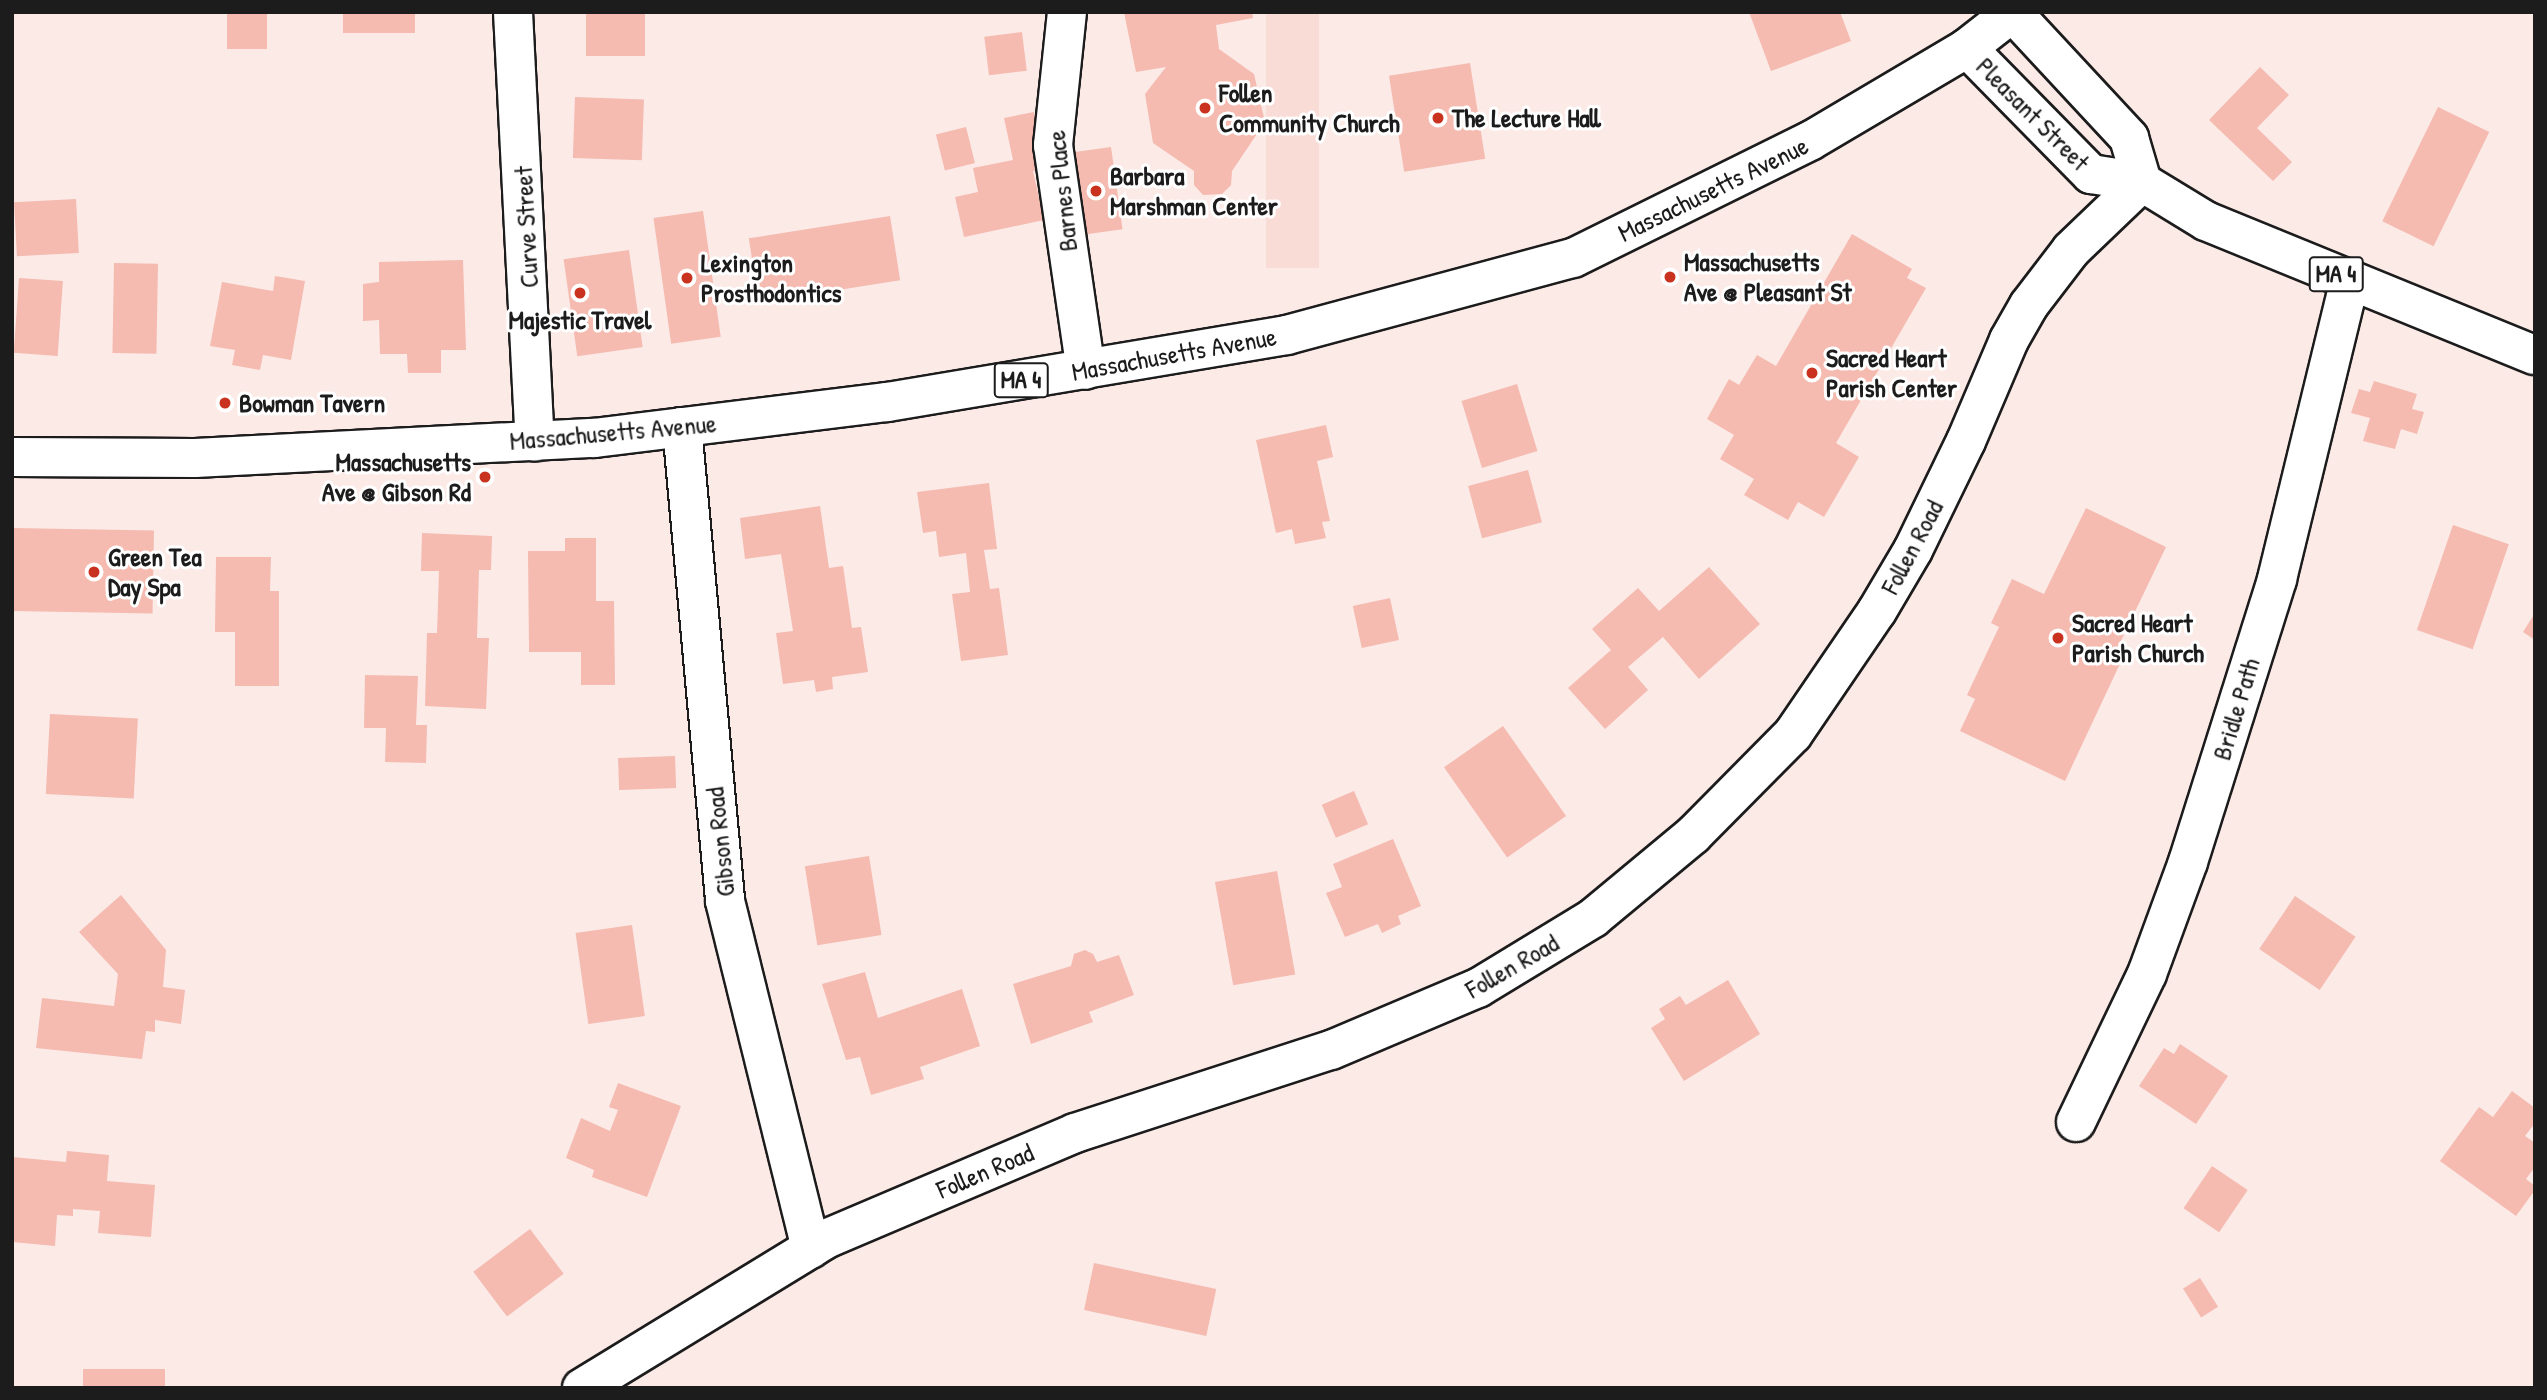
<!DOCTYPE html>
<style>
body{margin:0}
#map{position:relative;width:2547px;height:1400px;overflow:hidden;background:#fceae7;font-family:"Patrick Hand",sans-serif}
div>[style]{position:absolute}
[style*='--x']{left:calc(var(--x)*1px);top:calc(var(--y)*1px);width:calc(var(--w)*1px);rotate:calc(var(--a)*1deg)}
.built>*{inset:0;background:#fadcd6;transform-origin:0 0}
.building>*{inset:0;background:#f5bab0;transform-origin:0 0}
.roads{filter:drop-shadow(2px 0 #1c1c1c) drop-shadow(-2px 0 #1c1c1c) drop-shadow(0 2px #1c1c1c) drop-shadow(0 -2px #1c1c1c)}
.minor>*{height:38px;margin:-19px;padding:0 19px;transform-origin:19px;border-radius:19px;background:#fff}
.major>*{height:38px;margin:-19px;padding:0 19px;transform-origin:19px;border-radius:19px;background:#fff}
.dots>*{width:19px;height:19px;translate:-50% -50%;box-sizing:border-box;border:4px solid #fff;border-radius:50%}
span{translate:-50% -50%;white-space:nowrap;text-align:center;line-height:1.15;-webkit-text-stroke:6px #fff;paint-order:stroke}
.shield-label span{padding:2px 5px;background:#fff;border:2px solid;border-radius:5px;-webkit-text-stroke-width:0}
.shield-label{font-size:24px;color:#1c1c1c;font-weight:700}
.poi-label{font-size:26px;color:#1c1c1c;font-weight:700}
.left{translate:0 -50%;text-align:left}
.right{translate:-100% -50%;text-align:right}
.street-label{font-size:26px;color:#1c1c1c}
.frame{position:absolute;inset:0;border:14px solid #1c1c1c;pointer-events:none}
</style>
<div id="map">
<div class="built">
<div style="left:1266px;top:12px;width:53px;height:256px"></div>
</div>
<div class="building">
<div style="left:227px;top:12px;width:40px;height:37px"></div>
<div style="left:343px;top:12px;width:72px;height:21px"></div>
<div style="left:586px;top:12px;width:59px;height:44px"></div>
<div style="clip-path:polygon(1124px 12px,1252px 12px,1253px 18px,1216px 25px,1219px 49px,1254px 74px,1265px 122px,1232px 171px,1231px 185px,1222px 194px,1203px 195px,1194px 185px,1194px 171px,1153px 143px,1145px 94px,1166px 67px,1136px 72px)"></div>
<div style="clip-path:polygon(1749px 12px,1840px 12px,1851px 41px,1771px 71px)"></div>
<div style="left:1022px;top:32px;width:39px;height:38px;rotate:83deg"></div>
<div style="left:1470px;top:63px;width:97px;height:82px;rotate:81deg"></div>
<div style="clip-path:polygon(2260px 67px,2289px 95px,2257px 128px,2292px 162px,2273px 181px,2209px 120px)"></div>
<div style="left:575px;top:97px;width:69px;height:61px;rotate:2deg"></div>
<div style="left:2438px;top:107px;width:57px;height:127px;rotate:26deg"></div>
<div style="clip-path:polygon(1034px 112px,1046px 169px,1033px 171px,1044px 220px,964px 237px,955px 197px,978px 192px,973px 168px,1013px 160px,1004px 118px)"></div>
<div style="left:966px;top:127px;width:37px;height:31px;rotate:76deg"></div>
<div style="left:1111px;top:147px;width:83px;height:42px;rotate:82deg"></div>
<div style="left:76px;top:199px;width:54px;height:62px;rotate:87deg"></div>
<div style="left:703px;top:211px;width:127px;height:50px;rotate:82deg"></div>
<div style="left:890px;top:216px;width:65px;height:143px;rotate:81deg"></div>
<div style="clip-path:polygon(1852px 234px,1912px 269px,1907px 278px,1926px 288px,1836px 443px,1859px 457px,1824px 517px,1798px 502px,1788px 520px,1744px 495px,1754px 479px,1720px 459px,1734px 435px,1707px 419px,1729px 379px,1739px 385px,1757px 355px,1776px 366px)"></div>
<div style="left:629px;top:250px;width:98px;height:66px;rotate:82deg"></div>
<div style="clip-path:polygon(463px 260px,466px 350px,441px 350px,441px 373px,408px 373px,407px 354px,380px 354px,379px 320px,363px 321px,363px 284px,379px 282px,379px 262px)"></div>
<div style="left:114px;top:263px;width:44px;height:90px;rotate:1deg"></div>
<div style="clip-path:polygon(275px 276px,305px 281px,291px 360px,263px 355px,260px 370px,232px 365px,235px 350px,210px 346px,222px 282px,273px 291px)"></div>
<div style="left:19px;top:278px;width:44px;height:75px;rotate:4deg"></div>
<div style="clip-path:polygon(2374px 381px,2417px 394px,2412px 409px,2424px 412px,2417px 434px,2401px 429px,2395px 449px,2363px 441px,2370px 418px,2351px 413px,2359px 389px,2370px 392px)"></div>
<div style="left:1517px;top:384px;width:70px;height:58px;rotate:73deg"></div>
<div style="clip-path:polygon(1326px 425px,1333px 457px,1317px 461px,1330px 521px,1322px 522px,1326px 538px,1295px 544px,1292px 529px,1276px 533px,1256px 440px)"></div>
<div style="left:1528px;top:470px;width:54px;height:62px;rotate:75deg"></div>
<div style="clip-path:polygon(989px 483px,997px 549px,984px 550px,990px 589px,999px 588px,1008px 655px,961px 661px,952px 594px,970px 592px,966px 553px,939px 557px,936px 531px,923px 533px,917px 492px)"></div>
<div style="clip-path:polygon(820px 506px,829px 568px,843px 566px,852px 628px,861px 627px,868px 672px,832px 677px,833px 689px,816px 692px,814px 680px,783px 684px,776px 633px,793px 631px,781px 554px,745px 559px,740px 518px)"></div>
<div style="clip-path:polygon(2086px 508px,2166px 547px,2117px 649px,2125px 653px,2065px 781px,1960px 731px,1975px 699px,1967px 695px,1999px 627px,1991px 623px,2012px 579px,2044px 594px)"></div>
<div style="left:2453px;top:525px;width:59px;height:111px;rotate:19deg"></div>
<div style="left:13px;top:528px;width:141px;height:83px;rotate:1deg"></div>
<div style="clip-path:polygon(422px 533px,492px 536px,491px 570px,479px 570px,477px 638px,489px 638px,486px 709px,425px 706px,427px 633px,437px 633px,439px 571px,421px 571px)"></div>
<div style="clip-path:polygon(565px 538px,596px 538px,596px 601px,614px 601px,615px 685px,581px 685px,581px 652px,529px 652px,528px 551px,565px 551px)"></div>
<div style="clip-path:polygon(216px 557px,271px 557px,270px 591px,279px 591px,279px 686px,235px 686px,235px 632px,215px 632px)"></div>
<div style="clip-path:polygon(1709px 567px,1760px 624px,1699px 679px,1663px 637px,1628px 667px,1648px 690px,1605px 729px,1568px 688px,1611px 650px,1592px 629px,1638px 588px,1659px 611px)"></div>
<div style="left:1390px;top:598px;width:43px;height:38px;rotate:78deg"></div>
<div style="clip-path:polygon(2535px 613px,2535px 640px,2523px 632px)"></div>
<div style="clip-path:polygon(365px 675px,418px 676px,416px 725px,427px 725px,426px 763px,385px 762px,386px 728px,364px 728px)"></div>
<div style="left:50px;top:714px;width:88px;height:80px;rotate:3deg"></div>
<div style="left:1503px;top:726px;width:110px;height:72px;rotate:55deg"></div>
<div style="left:675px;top:756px;width:32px;height:57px;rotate:88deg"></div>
<div style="left:1354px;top:791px;width:36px;height:35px;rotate:67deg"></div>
<div style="clip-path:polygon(1393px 839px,1421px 906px,1398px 916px,1401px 924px,1382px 933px,1378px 924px,1345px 937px,1326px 893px,1342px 887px,1333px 864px)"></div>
<div style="left:869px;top:856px;width:80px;height:65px;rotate:81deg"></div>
<div style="left:1277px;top:871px;width:105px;height:63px;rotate:80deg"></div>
<div style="clip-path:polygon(121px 895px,166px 950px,163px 987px,185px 990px,181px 1024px,155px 1020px,155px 1032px,146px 1031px,142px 1059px,36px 1048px,42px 998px,114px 1006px,118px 974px,79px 932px)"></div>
<div style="left:2295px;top:896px;width:73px;height:64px;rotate:34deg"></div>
<div style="left:632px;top:925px;width:92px;height:57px;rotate:82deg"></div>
<div style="clip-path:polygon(1085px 950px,1093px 954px,1097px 962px,1119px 955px,1134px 995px,1089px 1012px,1093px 1022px,1031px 1044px,1013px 984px,1071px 966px,1074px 954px)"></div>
<div style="clip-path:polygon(865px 972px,878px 1018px,962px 989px,980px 1046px,920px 1067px,924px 1079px,871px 1095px,860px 1057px,846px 1060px,822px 984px)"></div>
<div style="clip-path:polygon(1728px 980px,1760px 1034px,1684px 1081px,1651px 1028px,1665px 1019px,1659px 1009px,1680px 996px,1686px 1005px)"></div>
<div style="clip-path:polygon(2180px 1044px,2228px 1076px,2196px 1124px,2139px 1086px,2164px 1048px,2174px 1054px)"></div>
<div style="clip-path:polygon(618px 1083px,681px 1106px,647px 1197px,592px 1177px,594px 1170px,566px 1158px,581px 1118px,610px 1131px,618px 1110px,609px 1107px)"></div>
<div style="clip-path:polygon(2512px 1091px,2535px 1108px,2535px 1123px,2525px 1136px,2535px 1143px,2535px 1167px,2526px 1179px,2535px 1186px,2535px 1190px,2516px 1216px,2440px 1161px,2479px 1107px,2493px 1117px)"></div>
<div style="clip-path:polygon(67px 1151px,109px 1155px,107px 1181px,155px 1185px,151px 1237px,98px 1233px,100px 1211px,73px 1209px,73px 1216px,57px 1215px,55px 1246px,12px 1242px,12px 1157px,66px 1162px)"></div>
<div style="left:2212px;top:1166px;width:43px;height:51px;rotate:34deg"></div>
<div style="left:530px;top:1229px;width:56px;height:71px;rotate:53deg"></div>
<div style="left:1094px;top:1263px;width:125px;height:48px;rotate:12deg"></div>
<div style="left:2200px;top:1278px;width:34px;height:20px;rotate:58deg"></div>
<div style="left:83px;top:1369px;width:82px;height:19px"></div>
</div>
<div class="roads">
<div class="minor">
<div style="--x:513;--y:12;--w:430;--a:87.1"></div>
<div style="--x:1067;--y:12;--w:134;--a:96"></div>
<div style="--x:1053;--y:145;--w:227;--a:81.7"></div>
<div style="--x:682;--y:427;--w:476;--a:84.8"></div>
<div style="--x:725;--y:901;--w:358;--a:76.1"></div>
<div style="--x:2076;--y:1122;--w:164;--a:-64.4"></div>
<div style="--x:2147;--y:974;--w:119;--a:-69.9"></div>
<div style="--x:2188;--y:862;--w:297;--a:-72.5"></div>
<div style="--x:2277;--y:579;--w:308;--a:-76.3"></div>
<div style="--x:582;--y:1388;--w:288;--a:-31.4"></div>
<div style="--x:828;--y:1238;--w:268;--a:-23"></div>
<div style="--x:1075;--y:1133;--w:269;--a:-18"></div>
<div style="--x:1331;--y:1050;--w:160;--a:-22.9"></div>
<div style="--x:1478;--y:988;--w:135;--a:-31.3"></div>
<div style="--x:1593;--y:918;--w:130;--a:-39.7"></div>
<div style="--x:1693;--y:835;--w:142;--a:-45.3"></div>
<div style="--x:1793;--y:734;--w:149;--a:-55.7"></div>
<div style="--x:1877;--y:611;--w:71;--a:-59.5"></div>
<div style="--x:1913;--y:550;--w:121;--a:-64.1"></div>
<div style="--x:1966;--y:441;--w:110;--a:-66.9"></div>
<div style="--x:2009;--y:340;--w:40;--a:-60.3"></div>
<div style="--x:2029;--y:305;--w:69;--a:-52.6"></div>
<div style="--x:2071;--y:250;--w:98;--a:-43.8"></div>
</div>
<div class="major">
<div style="--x:2013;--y:13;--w:171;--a:47.1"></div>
<div style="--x:2129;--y:138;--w:46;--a:73.5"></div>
<div style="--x:1967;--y:48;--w:177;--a:45.5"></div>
<div style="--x:2091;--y:174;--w:52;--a:8.9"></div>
<div style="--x:2142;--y:182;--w:75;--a:31.4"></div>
<div style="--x:2206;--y:221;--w:355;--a:22.2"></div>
<div style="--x:12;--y:457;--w:183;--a:0.3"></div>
<div style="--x:195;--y:458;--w:400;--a:-2.9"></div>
<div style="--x:594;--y:438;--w:295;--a:-7"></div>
<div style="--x:887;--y:402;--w:406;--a:-9.5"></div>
<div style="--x:1287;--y:335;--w:296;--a:-15.1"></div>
<div style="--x:1573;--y:258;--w:264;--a:-26.3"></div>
<div style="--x:1810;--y:141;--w:182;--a:-30.6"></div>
<div style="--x:1967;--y:48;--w:58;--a:-38"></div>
</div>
</div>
<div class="dots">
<div style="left:1205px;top:108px;background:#c8321e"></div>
<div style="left:1438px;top:118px;background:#c8321e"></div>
<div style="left:1096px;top:191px;background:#c8321e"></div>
<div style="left:1670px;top:277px;background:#c8321e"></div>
<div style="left:687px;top:278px;background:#c8321e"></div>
<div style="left:580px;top:293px;background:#c8321e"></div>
<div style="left:1812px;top:373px;background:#c8321e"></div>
<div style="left:225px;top:403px;background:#c8321e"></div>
<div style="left:485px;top:477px;background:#c8321e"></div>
<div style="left:94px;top:572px;background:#c8321e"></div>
<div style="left:2058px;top:638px;background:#c8321e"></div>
</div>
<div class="shield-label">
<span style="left:2336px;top:274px">MA 4</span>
<span style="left:1021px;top:380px">MA 4</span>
</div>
<div class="poi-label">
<span class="left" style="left:1219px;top:108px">Follen<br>Community Church</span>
<span class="left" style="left:1452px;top:118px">The Lecture Hall</span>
<span class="left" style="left:1110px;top:191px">Barbara<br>Marshman Center</span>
<span class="left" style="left:1684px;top:277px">Massachusetts<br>Ave @ Pleasant St</span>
<span class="left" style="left:701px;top:278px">Lexington<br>Prosthodontics</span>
<span style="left:580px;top:320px">Majestic Travel</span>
<span class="left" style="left:1826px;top:373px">Sacred Heart<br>Parish Center</span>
<span class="left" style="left:239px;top:403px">Bowman Tavern</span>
<span class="right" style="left:471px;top:477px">Massachusetts<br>Ave @ Gibson Rd</span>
<span class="left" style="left:108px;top:572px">Green Tea<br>Day Spa</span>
<span class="left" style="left:2072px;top:638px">Sacred Heart<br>Parish Church</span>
</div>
<div class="street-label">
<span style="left:2033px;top:114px;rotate:45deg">Pleasant Street</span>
<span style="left:1713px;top:189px;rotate:-26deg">Massachusetts Avenue</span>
<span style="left:1062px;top:191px;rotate:-96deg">Barnes Place</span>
<span style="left:526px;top:227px;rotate:-93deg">Curve Street</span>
<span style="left:1174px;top:354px;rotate:-10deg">Massachusetts Avenue</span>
<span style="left:613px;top:432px;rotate:-5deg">Massachusetts Avenue</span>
<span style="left:1912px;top:547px;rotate:-62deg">Follen Road</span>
<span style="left:2236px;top:709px;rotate:-73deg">Bridle Path</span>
<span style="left:720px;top:842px;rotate:-96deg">Gibson Road</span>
<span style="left:1512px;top:966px;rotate:-30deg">Follen Road</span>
<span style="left:985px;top:1171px;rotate:-23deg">Follen Road</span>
</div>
<div class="frame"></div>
</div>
